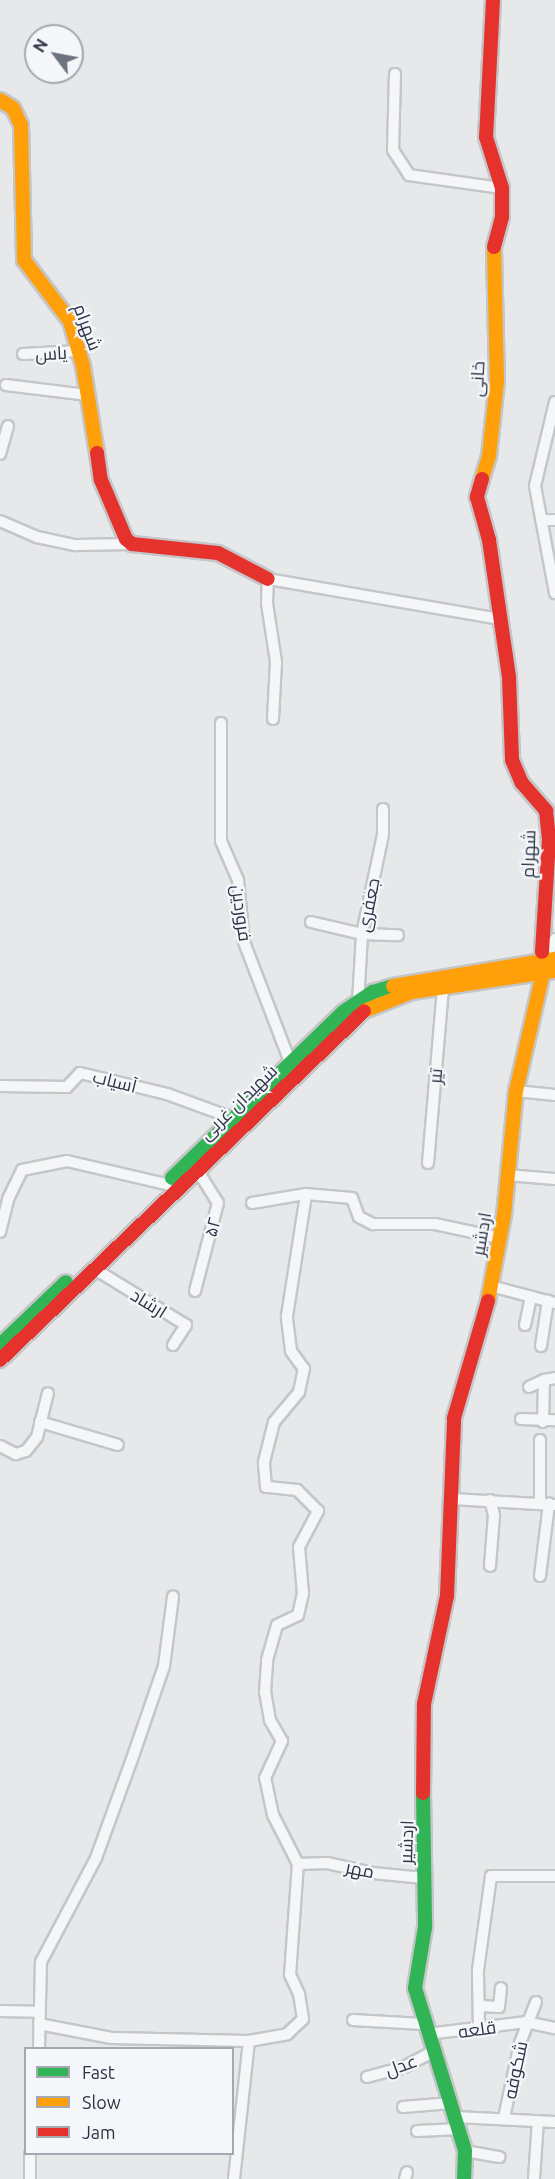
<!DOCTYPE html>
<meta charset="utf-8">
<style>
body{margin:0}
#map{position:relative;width:555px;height:2179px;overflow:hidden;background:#e6e8ea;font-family:Ubuntu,Cairo,sans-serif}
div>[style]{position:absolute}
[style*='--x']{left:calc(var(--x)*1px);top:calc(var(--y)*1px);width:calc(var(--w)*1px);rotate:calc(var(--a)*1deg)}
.roads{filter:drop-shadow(2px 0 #c4c6c8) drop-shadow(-2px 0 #c4c6c8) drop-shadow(0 2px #c4c6c8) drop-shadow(0 -2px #c4c6c8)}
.street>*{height:10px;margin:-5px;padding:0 5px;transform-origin:5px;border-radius:5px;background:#f5f6f7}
.fast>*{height:14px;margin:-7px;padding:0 7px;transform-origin:7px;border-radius:7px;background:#30b455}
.slow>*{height:14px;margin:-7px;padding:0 7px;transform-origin:7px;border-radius:7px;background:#ff9f0a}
.jam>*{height:14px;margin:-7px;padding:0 7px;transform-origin:7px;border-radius:7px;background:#e5322d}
span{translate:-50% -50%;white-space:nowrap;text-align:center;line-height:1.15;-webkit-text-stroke:4.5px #f4f6f9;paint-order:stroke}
.street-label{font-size:18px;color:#2b3445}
.legend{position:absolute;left:24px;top:2047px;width:210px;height:108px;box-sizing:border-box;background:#f4f6f9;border:2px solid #a4a8b1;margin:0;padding:8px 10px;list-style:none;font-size:18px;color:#2b3445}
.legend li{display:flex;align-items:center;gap:12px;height:30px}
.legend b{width:30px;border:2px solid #a4a8b1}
.north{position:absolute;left:24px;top:24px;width:60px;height:60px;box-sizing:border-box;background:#f4f6f9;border:2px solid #a4a8b1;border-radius:50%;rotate:302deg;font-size:16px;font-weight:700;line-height:24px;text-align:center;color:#2b3445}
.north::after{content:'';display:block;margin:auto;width:21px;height:27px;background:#6c737f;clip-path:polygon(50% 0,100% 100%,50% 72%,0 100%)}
</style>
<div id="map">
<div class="roads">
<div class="street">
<div style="--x:395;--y:74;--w:76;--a:91.5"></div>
<div style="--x:393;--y:150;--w:30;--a:57"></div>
<div style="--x:409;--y:175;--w:94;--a:8"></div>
<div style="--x:23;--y:354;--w:55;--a:-3.1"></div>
<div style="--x:6;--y:385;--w:83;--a:7"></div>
<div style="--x:555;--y:402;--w:86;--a:103.4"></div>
<div style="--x:535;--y:486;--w:109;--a:79.4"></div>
<div style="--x:0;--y:454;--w:29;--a:-74"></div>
<div style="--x:541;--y:520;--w:14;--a:0"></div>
<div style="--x:0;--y:521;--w:40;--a:23.4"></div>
<div style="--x:37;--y:537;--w:40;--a:12"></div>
<div style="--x:76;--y:545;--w:56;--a:-1"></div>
<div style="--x:273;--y:719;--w:57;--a:-87"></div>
<div style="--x:276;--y:662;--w:60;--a:-98.7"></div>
<div style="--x:267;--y:603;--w:24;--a:-88"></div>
<div style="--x:268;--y:579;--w:234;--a:9.8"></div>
<div style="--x:221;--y:723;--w:118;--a:90"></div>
<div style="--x:221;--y:841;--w:43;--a:66.4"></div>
<div style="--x:238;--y:880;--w:62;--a:84.5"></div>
<div style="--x:244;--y:942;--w:129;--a:69"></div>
<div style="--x:311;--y:922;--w:52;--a:13.2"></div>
<div style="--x:362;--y:934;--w:36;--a:2"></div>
<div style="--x:544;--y:960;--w:24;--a:-62"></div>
<div style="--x:358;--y:1002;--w:68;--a:-86.6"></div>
<div style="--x:362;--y:934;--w:102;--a:-78.1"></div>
<div style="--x:383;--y:834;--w:25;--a:-90"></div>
<div style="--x:0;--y:1086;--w:67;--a:0.9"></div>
<div style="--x:67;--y:1087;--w:19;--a:-47"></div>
<div style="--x:80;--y:1073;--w:89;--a:13.6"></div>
<div style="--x:167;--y:1094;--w:70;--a:20"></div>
<div style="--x:516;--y:1091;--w:39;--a:6"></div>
<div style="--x:428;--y:1163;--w:176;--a:-85.1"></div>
<div style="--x:507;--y:1175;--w:48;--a:4.8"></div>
<div style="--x:252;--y:1203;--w:55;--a:-9.5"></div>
<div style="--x:306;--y:1194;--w:46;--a:5"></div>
<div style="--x:352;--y:1198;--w:20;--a:70"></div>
<div style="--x:359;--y:1217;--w:16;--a:27"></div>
<div style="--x:373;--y:1224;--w:62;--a:0"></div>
<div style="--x:435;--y:1224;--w:66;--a:12.2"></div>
<div style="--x:0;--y:1232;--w:34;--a:-76"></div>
<div style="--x:8;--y:1199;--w:32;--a:-64"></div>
<div style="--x:22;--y:1170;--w:46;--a:-11.3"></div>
<div style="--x:67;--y:1161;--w:102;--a:13.1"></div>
<div style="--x:93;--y:1268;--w:109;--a:31.5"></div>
<div style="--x:186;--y:1325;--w:24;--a:123"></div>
<div style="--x:491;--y:1286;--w:66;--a:14.9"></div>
<div style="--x:195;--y:1291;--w:91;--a:-75.4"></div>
<div style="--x:218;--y:1203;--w:41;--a:-122.2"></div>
<div style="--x:525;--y:1325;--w:29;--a:-78"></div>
<div style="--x:541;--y:1346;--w:46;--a:-81.2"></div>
<div style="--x:529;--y:1387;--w:17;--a:-25"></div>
<div style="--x:521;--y:1419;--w:34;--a:2"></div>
<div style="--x:40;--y:1422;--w:81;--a:16.4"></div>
<div style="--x:543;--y:1422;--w:42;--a:-88.6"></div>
<div style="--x:544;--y:1380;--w:11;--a:-10"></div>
<div style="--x:0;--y:1446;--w:18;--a:27"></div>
<div style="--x:16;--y:1454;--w:10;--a:-17"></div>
<div style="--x:26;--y:1451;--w:18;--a:-52"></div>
<div style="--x:37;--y:1437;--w:45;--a:-76"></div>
<div style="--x:452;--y:1499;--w:103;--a:3.3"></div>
<div style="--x:490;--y:1500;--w:16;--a:75"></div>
<div style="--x:494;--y:1515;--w:51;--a:94.5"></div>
<div style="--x:540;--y:1503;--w:63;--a:-90"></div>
<div style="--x:540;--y:1576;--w:73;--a:-82.9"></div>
<div style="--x:298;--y:1864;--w:29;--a:-2"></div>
<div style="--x:327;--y:1863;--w:47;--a:12.3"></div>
<div style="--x:373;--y:1873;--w:50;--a:5.7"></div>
<div style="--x:480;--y:2006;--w:19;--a:3"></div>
<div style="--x:499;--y:2007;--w:19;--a:-84"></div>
<div style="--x:0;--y:2011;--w:39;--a:1"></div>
<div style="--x:353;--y:2020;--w:70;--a:3.3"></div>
<div style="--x:39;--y:2024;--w:74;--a:10.9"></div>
<div style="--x:112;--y:2038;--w:137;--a:1.3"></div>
<div style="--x:479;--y:2030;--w:60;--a:-91"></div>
<div style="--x:478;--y:1970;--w:95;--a:-82.1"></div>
<div style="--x:491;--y:1876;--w:64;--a:0"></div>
<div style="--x:427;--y:2034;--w:100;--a:-6.9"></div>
<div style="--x:526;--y:2022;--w:30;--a:12"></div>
<div style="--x:39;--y:2048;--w:86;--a:-88.7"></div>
<div style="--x:41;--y:1962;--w:118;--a:-62.1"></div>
<div style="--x:96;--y:1858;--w:105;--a:-70"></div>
<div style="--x:132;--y:1759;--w:98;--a:-71"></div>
<div style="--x:164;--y:1666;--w:70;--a:-82.6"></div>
<div style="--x:367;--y:2077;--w:38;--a:-15"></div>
<div style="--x:404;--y:2067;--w:34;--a:-28"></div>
<div style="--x:403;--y:2107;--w:48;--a:-4.8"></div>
<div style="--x:456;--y:2117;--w:99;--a:2.9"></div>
<div style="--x:504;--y:2118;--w:77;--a:-78"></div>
<div style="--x:520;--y:2043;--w:44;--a:-68.7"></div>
<div style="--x:417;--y:2131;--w:42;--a:-2.7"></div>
<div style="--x:465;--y:2151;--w:35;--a:10"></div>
<div style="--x:30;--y:2179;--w:25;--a:-90"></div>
<div style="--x:234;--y:2179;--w:139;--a:-83.8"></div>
<div style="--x:249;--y:2041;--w:39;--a:-10"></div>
<div style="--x:287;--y:2034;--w:22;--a:-43"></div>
<div style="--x:303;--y:2019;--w:25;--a:-99"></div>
<div style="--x:299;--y:1994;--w:21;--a:-115"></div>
<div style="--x:290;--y:1975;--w:111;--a:-85.9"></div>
<div style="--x:298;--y:1864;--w:55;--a:-117"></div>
<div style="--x:273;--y:1815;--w:38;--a:-102"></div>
<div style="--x:265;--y:1778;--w:41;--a:-65.3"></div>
<div style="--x:282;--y:1741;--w:24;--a:-120"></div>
<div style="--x:270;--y:1720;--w:28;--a:-100"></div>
<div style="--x:265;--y:1692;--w:32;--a:-86"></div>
<div style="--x:267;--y:1660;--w:36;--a:-74"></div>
<div style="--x:277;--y:1625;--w:23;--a:-25"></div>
<div style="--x:298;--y:1615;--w:22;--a:-77"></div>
<div style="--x:303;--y:1594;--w:47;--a:-94.9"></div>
<div style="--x:299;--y:1547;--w:41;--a:-62.2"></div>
<div style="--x:318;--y:1511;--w:30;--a:-135"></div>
<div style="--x:297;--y:1490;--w:31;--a:-174"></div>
<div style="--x:266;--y:1487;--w:25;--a:-95"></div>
<div style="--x:264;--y:1462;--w:41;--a:-76"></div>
<div style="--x:274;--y:1422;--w:39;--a:-50"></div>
<div style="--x:299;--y:1392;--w:24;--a:-78"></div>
<div style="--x:304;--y:1369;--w:22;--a:-126"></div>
<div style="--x:291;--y:1351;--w:35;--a:-97"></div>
<div style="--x:287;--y:1316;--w:123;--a:-81.1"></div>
<div style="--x:405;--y:2179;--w:7;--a:-74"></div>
<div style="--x:534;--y:2179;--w:58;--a:-86.1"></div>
</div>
<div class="fast">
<div style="--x:172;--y:1178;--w:238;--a:-44.1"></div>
<div style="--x:343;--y:1012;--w:36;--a:-34"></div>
<div style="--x:373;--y:992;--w:21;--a:-17"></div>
<div style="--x:0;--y:1345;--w:91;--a:-43.7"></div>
<div style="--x:423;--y:1793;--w:134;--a:89.1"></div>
<div style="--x:425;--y:1927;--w:62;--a:99.3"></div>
<div style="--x:415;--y:1988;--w:170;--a:72.9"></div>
<div style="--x:465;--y:2151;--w:28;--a:92"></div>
</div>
<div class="slow">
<div style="--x:0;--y:100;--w:15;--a:32"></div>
<div style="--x:13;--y:108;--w:19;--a:65"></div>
<div style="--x:21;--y:125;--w:135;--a:88.7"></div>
<div style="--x:24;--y:260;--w:76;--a:53"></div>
<div style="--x:70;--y:321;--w:47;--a:73.9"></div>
<div style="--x:83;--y:366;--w:88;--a:80.9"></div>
<div style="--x:482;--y:479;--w:24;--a:-73"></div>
<div style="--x:489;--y:456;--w:75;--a:-83.9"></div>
<div style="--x:497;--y:381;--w:134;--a:-91.3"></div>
<div style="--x:393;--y:986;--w:164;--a:-9.5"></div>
<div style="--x:364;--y:1011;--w:52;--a:-21.6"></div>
<div style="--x:412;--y:992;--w:145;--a:-8.4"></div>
<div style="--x:488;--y:1301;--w:87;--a:-79.5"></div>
<div style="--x:504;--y:1215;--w:125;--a:-84.5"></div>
<div style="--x:516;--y:1091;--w:121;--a:-77.1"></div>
<div style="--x:543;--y:973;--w:21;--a:-93"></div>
</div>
<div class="jam">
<div style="--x:493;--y:0;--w:137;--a:92.9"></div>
<div style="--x:486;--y:137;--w:53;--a:72.6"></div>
<div style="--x:502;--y:188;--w:29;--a:90"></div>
<div style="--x:502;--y:217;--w:31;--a:105"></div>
<div style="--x:97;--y:453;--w:27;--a:82"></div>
<div style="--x:101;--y:480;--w:64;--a:67"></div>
<div style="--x:126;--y:539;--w:8;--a:40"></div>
<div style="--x:132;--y:544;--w:86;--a:6"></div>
<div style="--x:218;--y:553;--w:56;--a:27.5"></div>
<div style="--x:482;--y:479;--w:19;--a:106"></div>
<div style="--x:477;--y:497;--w:45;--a:74.4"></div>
<div style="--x:489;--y:540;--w:138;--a:81.7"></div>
<div style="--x:509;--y:677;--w:83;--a:87.9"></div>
<div style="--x:512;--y:760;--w:25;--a:67"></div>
<div style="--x:522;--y:783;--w:37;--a:49"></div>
<div style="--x:546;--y:811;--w:29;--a:84"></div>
<div style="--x:549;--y:840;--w:112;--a:93.6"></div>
<div style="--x:0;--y:1360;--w:504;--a:-43.79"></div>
<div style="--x:423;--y:1793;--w:89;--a:-89.4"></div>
<div style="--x:424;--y:1704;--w:110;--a:-78"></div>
<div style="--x:447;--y:1596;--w:178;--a:-87.7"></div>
<div style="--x:454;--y:1418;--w:122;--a:-73.8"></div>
</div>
</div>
<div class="street-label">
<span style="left:88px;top:327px;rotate:69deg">شهرام</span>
<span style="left:51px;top:353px;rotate:-3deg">یاس</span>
<span style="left:477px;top:379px;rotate:-87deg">خانی</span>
<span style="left:528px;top:854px;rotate:-88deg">شهرام</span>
<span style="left:368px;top:905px;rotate:-79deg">جعفری</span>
<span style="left:242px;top:913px;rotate:82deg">فروردین</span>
<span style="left:435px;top:1076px;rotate:-85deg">تیر</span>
<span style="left:115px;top:1081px;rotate:14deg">آسیاب</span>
<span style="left:238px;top:1102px;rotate:-44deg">شهیدان غربی</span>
<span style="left:212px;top:1227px;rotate:-75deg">۵۲</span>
<span style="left:481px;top:1234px;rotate:-80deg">اردشیر</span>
<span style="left:149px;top:1303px;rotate:32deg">ارشاد</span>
<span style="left:406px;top:1842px;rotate:-88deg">اردشیر</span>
<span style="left:360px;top:1869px;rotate:12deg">مهر</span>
<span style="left:477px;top:2029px;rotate:-8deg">قلعه</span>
<span style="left:401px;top:2065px;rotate:-20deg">عدل</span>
<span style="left:515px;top:2070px;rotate:-78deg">شکوفه</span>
</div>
<ul class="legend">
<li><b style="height:8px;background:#30b455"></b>Fast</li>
<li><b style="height:8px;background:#ff9f0a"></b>Slow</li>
<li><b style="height:8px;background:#e5322d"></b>Jam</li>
</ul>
<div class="north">N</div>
</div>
